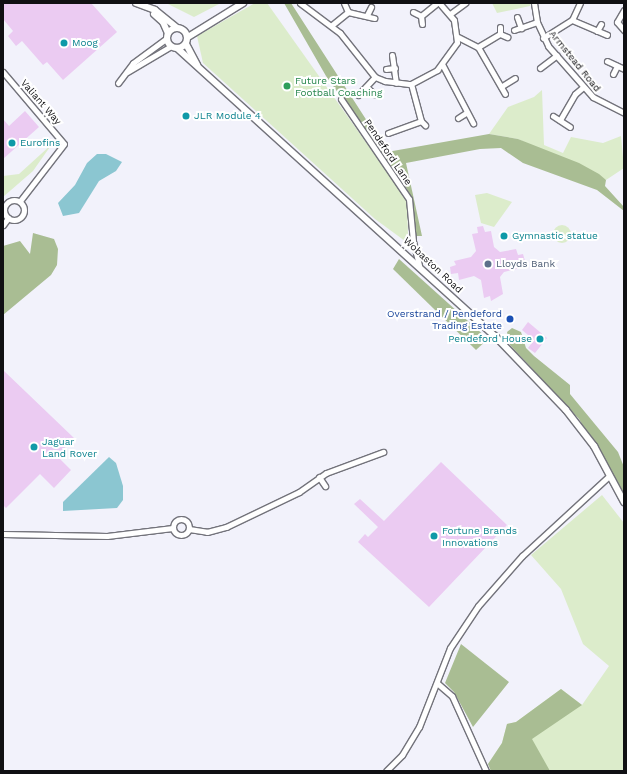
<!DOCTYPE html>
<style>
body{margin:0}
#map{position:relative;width:627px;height:774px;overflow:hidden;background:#f2f2fb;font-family:"Work Sans",sans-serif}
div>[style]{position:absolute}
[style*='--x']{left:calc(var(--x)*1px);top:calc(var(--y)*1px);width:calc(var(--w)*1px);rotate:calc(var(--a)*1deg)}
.green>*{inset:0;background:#dceccb}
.round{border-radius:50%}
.forest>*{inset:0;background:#a9bd93}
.water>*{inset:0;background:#8bc6d1}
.building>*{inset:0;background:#ebcbf2}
.roads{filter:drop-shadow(1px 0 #73737b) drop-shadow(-1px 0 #73737b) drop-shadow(0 1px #73737b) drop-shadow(0 -1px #73737b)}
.minor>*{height:5px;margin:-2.5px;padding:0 2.5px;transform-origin:2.5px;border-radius:2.5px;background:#fff}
.minor>.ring{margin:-2.5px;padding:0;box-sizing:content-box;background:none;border:5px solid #fff;border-radius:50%}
.tertiary>*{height:6px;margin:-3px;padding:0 3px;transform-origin:3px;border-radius:3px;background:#fff}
.tertiary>.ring{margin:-3px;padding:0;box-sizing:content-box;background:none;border:6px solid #fff;border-radius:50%}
.dots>*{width:11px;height:11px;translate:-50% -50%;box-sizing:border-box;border:2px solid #fff;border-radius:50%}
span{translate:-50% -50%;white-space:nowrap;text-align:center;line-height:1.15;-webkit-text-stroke:4px #fff;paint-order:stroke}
.culture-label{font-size:10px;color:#0d838f}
.left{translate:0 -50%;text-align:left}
.right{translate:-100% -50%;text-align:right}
.street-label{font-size:10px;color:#101013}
.leisure-label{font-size:10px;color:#27864d}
.service-label{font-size:10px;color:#4e5e75}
.transit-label{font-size:10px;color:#164399}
.frame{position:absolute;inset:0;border:4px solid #101013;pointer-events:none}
</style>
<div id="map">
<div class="green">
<div style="clip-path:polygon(166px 3px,221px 3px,194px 17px)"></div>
<div style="clip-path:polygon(255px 3px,267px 3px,407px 200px,408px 236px,405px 241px,375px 219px,203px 63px,197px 36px)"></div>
<div style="clip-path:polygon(492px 3px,531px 3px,530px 6px,497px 13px)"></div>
<div style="clip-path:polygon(542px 90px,544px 145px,563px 153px,571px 137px,603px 143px,621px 136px,624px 168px,606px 180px,518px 139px,489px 134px,508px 107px,534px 97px)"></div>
<div style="clip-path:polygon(52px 144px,33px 171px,3px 197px,3px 176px,19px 174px)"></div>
<div style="clip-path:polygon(487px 193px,512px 202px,494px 227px,481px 223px,475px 195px)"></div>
<div class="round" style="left:553px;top:225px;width:18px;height:18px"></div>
<div style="clip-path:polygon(602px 495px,624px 523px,624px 771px,491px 771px,488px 764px,502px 743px,507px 724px,516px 722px,561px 689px,582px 705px,609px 666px,583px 644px,561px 589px,531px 555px)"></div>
</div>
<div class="forest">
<div style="clip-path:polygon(284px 3px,291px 3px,387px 152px,489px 134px,518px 139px,579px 163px,599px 174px,606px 180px,605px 186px,624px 207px,624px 211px,597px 190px,523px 163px,501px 148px,480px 149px,406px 163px,422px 236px,416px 236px,407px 189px,326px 76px)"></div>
<div style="clip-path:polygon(33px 233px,54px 239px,58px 249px,57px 265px,51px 275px,3px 315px,3px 246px,20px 241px,30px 254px)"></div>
<div style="clip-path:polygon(399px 259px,488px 339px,476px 350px,393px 269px)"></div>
<div style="clip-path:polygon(512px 328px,521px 332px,526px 348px,534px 356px,570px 385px,570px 394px,618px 452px,624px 467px,624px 497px,579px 419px,510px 345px,507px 332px)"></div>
<div style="clip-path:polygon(461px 644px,509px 682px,473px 727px,454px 692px,445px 683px)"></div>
<div style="clip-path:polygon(561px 689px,582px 705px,532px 739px,550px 771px,491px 771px,488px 764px,502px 743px,507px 724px,516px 722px)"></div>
</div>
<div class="water">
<div style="clip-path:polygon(97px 154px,106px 154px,122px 162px,116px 171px,99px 181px,79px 213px,63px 216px,58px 203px,75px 185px,87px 163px)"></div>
<div style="clip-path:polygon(109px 457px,116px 463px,123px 486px,123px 500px,117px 508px,63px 511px,63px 502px)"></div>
</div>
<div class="building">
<div style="clip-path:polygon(3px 3px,91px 3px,117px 32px,63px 80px,47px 62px,43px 65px,22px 41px,16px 46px,8px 36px,13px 31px,3px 19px)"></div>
<div style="clip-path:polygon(25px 111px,39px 127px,3px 159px,3px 119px,9px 126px)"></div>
<div style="clip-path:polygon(483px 226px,485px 232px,491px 231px,494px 247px,500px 252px,516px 249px,518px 255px,523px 254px,525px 261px,520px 262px,521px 268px,504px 272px,500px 277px,503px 294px,491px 301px,490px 296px,484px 298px,481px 280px,474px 276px,459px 280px,458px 273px,451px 274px,450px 267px,456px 265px,454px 261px,471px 257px,476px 251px,472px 234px,478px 233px,477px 227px)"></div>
<div style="clip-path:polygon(528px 322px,547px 338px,535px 353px,528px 348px,534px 340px,522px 330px)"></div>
<div style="clip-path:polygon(3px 370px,74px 438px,57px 456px,71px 470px,54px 488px,40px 474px,6px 508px,3px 505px)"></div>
<div style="clip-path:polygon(441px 462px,507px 525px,429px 607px,358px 542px,365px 534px,368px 537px,378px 527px,354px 504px,360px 499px,384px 521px)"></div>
</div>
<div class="roads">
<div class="minor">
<div style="--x:300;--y:3;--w:50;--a:36.9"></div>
<div style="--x:340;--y:33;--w:56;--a:51.5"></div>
<div style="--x:375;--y:77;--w:11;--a:22"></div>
<div style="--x:385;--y:81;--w:26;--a:7"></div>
<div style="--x:411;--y:84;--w:30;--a:-28"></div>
<div style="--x:437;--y:70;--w:34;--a:-54"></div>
<div style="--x:457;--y:42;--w:22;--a:-98"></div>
<div style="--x:454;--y:20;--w:23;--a:-131"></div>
<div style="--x:344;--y:3;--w:10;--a:66"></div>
<div style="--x:534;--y:3;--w:19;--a:81"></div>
<div style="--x:537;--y:22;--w:26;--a:65"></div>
<div style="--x:548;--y:46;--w:68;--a:48.6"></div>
<div style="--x:593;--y:97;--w:35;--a:27"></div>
<div style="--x:624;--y:10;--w:14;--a:120"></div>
<div style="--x:617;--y:22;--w:11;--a:49"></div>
<div style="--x:413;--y:12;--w:9;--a:27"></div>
<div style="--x:421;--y:16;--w:8;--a:83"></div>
<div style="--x:450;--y:14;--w:19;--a:-36"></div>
<div style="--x:367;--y:15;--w:9;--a:-63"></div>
<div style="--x:421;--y:16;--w:21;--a:-39"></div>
<div style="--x:517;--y:17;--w:12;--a:70"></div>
<div style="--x:572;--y:20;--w:38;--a:23"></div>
<div style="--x:332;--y:25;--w:21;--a:-39"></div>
<div style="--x:348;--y:12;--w:27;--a:13"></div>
<div style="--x:500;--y:27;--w:7;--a:90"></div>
<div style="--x:500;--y:34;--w:8;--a:23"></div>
<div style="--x:514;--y:30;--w:24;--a:-19"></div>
<div style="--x:597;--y:31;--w:8;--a:-60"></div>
<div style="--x:458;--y:37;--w:22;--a:27"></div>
<div style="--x:478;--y:47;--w:54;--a:60.1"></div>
<div style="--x:543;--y:38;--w:34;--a:-32"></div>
<div style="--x:572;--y:20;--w:19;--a:-65"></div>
<div style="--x:478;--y:47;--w:26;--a:-31"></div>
<div style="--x:392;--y:55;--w:28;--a:82"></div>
<div style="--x:607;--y:61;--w:19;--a:25"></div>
<div style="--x:442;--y:64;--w:67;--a:62.3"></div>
<div style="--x:540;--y:68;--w:21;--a:-37"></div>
<div style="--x:386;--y:69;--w:9;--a:-6"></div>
<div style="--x:3;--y:72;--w:94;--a:49.7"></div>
<div style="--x:64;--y:144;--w:72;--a:127.7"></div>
<div style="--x:127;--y:72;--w:51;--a:-30.6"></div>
<div style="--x:613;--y:74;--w:9;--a:-63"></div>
<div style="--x:118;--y:83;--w:25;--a:-53"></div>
<div style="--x:133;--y:63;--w:42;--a:-36.3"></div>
<div style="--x:502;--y:86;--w:15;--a:-32"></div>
<div style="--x:366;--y:87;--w:11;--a:41"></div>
<div style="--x:358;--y:95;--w:25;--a:-47"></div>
<div style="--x:341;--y:99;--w:121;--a:55.8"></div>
<div style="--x:409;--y:199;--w:42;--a:84.6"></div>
<div style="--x:413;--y:241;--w:25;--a:76"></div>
<div style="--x:553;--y:116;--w:20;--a:33"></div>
<div style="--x:458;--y:118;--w:9;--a:-32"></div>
<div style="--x:560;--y:120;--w:30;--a:-60"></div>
<div style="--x:575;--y:94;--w:11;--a:-41"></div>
<div style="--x:421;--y:121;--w:6;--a:45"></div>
<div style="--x:388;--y:133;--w:35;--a:-20"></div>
<div style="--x:421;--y:121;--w:38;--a:-105"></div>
<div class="ring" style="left:4px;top:200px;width:15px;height:15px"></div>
<div style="--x:3;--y:225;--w:9;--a:-54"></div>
<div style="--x:319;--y:477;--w:11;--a:56"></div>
<div class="ring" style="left:173px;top:519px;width:11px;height:11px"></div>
<div style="--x:189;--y:529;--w:18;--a:9"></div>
<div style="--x:207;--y:532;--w:20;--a:-15"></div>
<div style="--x:226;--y:527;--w:81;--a:-25.6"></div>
<div style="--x:299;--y:492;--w:33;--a:-35"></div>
<div style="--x:326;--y:473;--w:61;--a:-20.2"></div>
<div style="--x:3;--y:534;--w:104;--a:1.1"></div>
<div style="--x:107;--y:536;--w:66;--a:-6.9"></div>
<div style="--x:437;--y:683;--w:20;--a:41"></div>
<div style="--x:452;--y:696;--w:82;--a:65.6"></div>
<div style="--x:386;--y:771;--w:23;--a:-45"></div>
<div style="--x:402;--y:755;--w:33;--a:-59"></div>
<div style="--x:419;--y:727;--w:85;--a:-68.6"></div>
<div style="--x:450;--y:648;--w:50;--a:-56.3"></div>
<div style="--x:478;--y:606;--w:67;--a:-48.7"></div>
<div style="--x:522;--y:556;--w:118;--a:-42.6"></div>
</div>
<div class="tertiary">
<div style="--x:136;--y:3;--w:20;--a:20"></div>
<div style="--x:155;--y:10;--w:27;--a:39"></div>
<div style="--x:154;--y:14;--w:12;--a:42"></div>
<div style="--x:163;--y:22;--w:12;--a:66"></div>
<div class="ring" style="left:167px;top:28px;width:14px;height:14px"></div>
<div style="--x:188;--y:37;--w:65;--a:-31.7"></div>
<div style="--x:186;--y:44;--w:24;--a:62"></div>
<div style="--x:177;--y:48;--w:430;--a:42.2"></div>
<div style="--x:496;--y:337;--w:101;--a:46.2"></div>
<div style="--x:566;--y:410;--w:46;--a:52.1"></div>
<div style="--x:594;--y:446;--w:64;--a:61.8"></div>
</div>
</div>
<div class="dots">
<div style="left:64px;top:43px;background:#0f9aa8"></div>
<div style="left:287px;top:86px;background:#2e9e5b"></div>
<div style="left:186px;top:116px;background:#0f9aa8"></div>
<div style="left:12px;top:143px;background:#0f9aa8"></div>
<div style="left:504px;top:236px;background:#0f9aa8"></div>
<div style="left:488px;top:264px;background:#5c6f8a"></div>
<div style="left:510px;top:319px;background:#1a4fb4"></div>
<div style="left:540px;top:339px;background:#0f9aa8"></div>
<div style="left:34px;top:447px;background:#0f9aa8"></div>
<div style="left:434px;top:536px;background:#0f9aa8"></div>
</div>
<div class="culture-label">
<span class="left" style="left:72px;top:43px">Moog</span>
<span class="left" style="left:194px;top:116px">JLR Module 4</span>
<span class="left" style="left:20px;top:143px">Eurofins</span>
<span class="left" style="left:512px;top:236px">Gymnastic statue</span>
<span class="right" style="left:532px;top:339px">Pendeford House</span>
<span class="left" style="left:42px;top:447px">Jaguar<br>Land Rover</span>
<span class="left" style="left:442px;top:536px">Fortune Brands<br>Innovations</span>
</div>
<div class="street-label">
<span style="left:575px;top:61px;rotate:51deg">Armstead Road</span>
<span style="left:41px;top:102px;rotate:49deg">Valiant Way</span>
<span style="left:388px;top:152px;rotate:56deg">Pendeford Lane</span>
<span style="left:433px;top:265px;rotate:43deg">Wobaston Road</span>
</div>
<div class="leisure-label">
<span class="left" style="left:295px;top:86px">Future Stars<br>Football Coaching</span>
</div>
<div class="service-label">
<span class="left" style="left:496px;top:264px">Lloyds Bank</span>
</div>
<div class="transit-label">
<span class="right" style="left:502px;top:319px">Overstrand / Pendeford<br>Trading Estate</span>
</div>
<div class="frame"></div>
</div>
